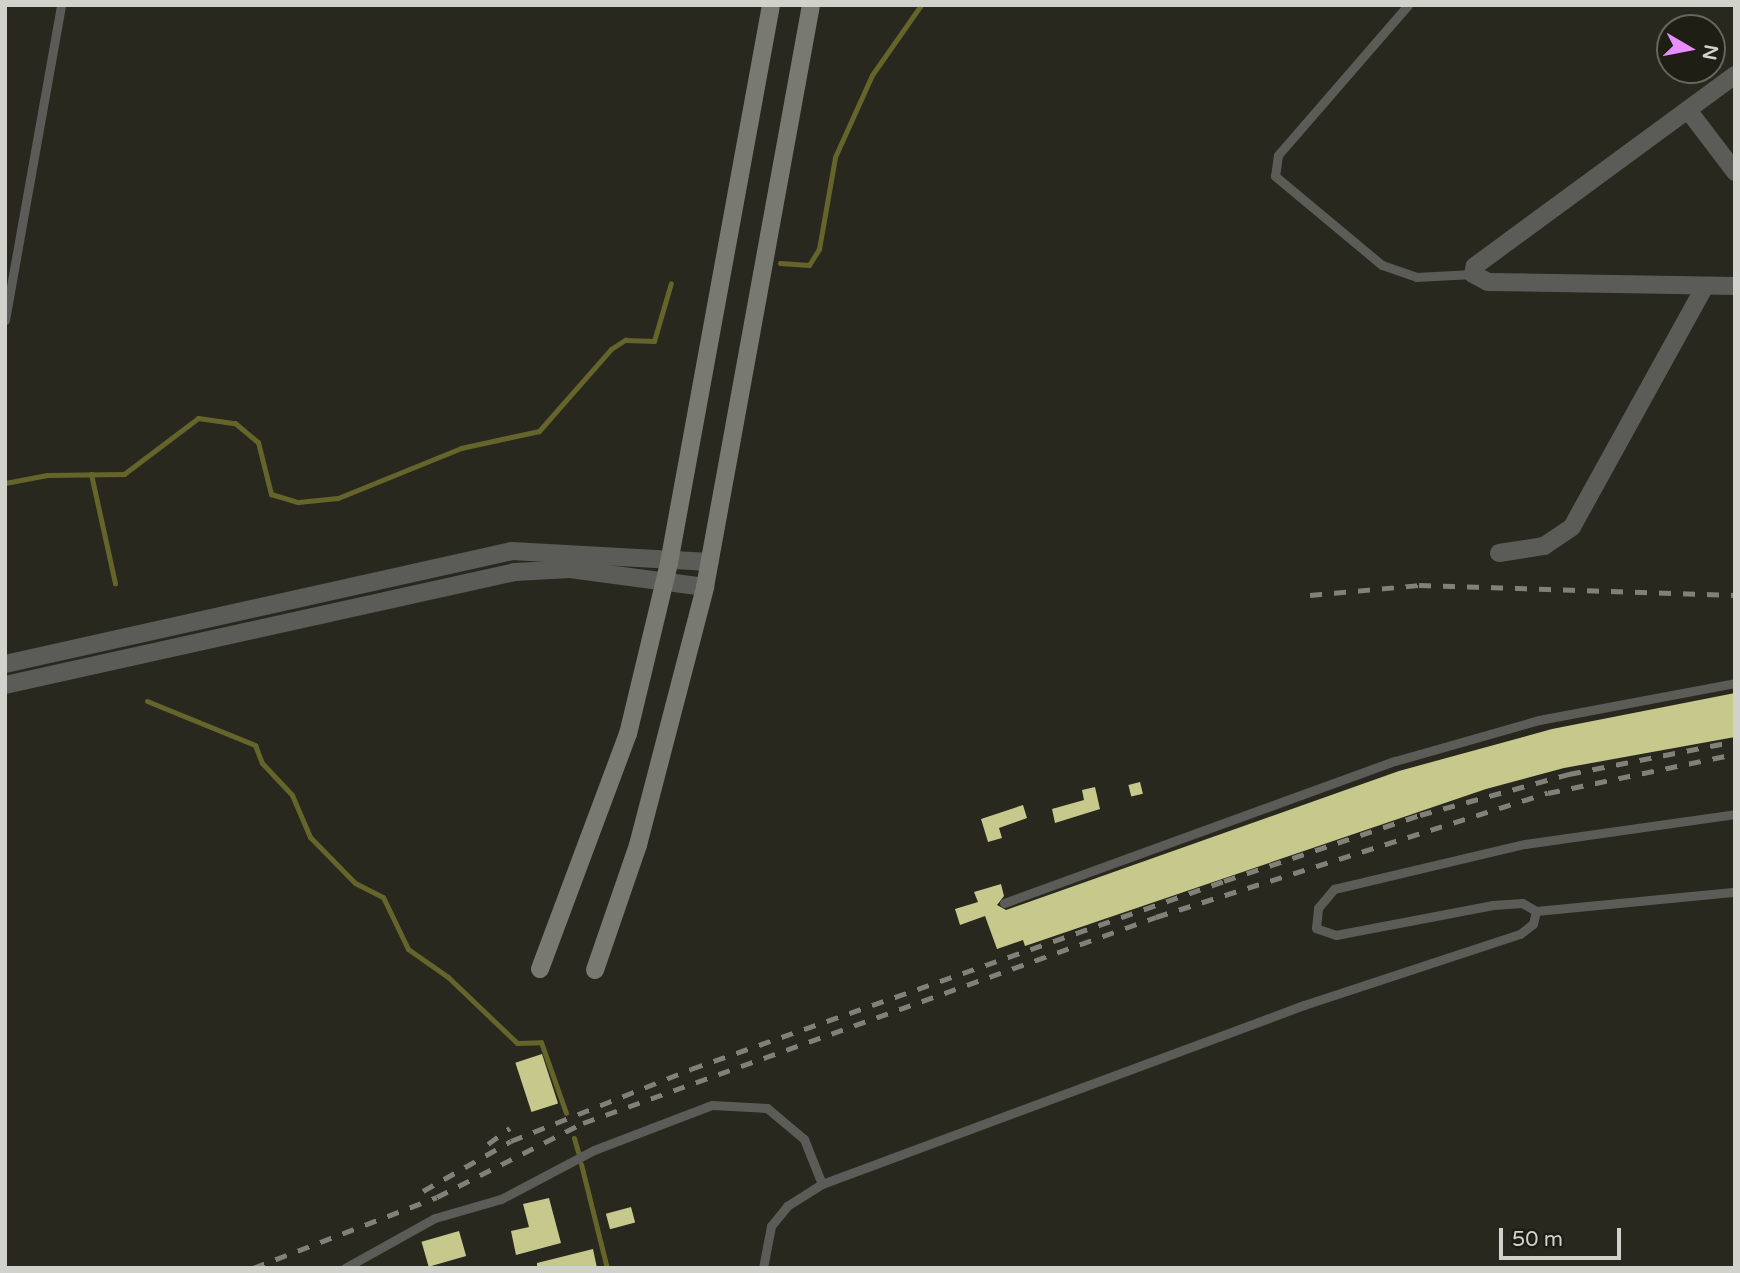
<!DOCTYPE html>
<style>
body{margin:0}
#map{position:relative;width:1740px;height:1273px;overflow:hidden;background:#28281e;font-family:"Varela Round",sans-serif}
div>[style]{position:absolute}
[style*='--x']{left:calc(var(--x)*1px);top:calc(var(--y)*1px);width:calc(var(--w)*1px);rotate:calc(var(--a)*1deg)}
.stream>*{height:5px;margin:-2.5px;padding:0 2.5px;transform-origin:2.5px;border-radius:2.5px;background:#65652b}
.building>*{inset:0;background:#c6c88c;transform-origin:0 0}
.service>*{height:9px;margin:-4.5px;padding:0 4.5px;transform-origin:4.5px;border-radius:4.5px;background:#5b5c57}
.minor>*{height:18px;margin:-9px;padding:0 9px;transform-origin:9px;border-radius:9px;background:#5b5c57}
.tertiary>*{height:18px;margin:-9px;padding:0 9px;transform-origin:9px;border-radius:9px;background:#5b5c57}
.secondary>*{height:18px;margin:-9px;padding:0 9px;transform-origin:9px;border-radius:9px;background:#787971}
.rail>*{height:5px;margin-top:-2.5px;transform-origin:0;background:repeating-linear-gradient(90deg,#818179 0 12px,transparent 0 24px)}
span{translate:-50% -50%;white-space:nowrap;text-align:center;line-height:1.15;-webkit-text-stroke:7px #1e1e15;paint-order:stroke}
.frame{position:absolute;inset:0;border:7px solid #d2d2cc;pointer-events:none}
.north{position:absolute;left:1656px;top:14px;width:70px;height:70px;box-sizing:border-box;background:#1e1e15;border:2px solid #66665e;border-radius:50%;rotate:100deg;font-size:19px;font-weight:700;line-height:28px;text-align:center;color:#d2d2cc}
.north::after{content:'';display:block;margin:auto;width:24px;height:32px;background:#e88eff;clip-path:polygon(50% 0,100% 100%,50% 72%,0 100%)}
.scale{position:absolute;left:1499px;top:1228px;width:122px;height:32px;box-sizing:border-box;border:4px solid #d2d2cc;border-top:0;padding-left:9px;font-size:21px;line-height:24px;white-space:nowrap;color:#d2d2cc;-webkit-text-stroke:5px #1e1e15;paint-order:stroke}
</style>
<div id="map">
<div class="stream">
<div style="--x:780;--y:263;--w:29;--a:4"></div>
<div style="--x:809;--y:265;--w:19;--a:-58"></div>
<div style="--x:819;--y:249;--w:93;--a:-80.1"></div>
<div style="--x:835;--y:157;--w:90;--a:-65.7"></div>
<div style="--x:872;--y:75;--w:85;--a:-55"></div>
<div style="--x:91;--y:474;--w:112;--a:77.6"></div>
<div style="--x:5;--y:483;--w:43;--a:-10.8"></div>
<div style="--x:47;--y:475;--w:77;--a:-0.7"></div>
<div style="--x:124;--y:474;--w:93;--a:-37.1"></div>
<div style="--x:198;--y:418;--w:37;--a:8"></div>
<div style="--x:235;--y:423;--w:30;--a:40"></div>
<div style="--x:258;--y:442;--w:54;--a:76"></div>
<div style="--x:271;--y:494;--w:28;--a:17"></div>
<div style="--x:298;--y:502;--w:40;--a:-5.7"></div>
<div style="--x:338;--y:498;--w:133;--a:-22.1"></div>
<div style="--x:461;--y:448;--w:80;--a:-12.3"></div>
<div style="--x:539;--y:431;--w:109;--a:-48.7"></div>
<div style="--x:611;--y:349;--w:17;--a:-33"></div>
<div style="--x:625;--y:340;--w:29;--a:2"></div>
<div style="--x:654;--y:341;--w:60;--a:-73.7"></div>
<div style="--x:147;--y:701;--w:117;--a:22.2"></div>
<div style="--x:255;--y:745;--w:19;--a:69"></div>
<div style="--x:262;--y:763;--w:44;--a:46.8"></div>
<div style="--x:292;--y:795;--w:46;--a:66.8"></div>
<div style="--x:310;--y:837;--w:64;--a:45.6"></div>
<div style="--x:355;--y:883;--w:31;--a:27"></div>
<div style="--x:383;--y:897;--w:58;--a:64.3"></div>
<div style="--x:408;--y:949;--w:49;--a:35"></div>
<div style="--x:448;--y:977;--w:95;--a:43.7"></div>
<div style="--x:517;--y:1043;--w:24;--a:-2"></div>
<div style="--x:541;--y:1042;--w:75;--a:70.6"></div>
<div style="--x:574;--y:1138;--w:15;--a:74"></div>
<div style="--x:581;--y:1164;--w:107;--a:76"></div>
</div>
<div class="building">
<div style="clip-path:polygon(1735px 693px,1735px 737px,1564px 768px,1486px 789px,1025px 946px,1023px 940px,997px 949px,985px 916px,960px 925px,955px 909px,978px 902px,974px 892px,1001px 884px,1004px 896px,997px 905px,1006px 910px,1399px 771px,1552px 729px)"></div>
<div style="left:1140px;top:782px;width:12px;height:12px;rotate:76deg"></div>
<div style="clip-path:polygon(1095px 787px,1100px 809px,1055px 823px,1052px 809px,1084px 800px,1082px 790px)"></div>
<div style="clip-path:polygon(1023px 805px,1027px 818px,999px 828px,1002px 838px,988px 842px,981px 819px)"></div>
<div style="left:542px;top:1054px;width:52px;height:28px;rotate:72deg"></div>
<div style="clip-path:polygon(549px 1198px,561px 1243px,516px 1255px,511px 1231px,529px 1227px,523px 1204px)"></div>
<div style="left:631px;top:1207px;width:16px;height:26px;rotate:75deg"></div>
<div style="left:459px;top:1231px;width:26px;height:39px;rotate:74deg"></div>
<div style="clip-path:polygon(593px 1249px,597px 1268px,537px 1268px,537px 1263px)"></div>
</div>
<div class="service">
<div style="--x:1408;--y:5;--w:198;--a:130.9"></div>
<div style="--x:1278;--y:155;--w:21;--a:98"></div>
<div style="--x:1275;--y:176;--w:139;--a:39.8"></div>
<div style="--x:1382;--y:265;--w:36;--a:19"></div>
<div style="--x:1416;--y:277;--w:57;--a:-3"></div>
<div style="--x:5;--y:320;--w:320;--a:-79.9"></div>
<div style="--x:1004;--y:903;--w:416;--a:-20"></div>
<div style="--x:1395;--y:761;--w:150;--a:-15.9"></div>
<div style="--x:1539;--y:720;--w:199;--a:-10.7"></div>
<div style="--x:1536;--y:911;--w:200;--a:-5.5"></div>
<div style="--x:345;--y:1268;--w:103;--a:-29.1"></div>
<div style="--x:435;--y:1218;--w:69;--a:-16.1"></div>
<div style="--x:501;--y:1199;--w:105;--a:-27.8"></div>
<div style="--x:594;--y:1150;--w:126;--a:-20.9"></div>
<div style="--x:712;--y:1105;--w:55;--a:3.1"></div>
<div style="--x:767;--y:1108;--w:48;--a:40"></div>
<div style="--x:804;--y:1139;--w:48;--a:68.2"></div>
<div style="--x:763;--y:1268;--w:43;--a:-79.2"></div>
<div style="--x:771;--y:1226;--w:26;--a:-51"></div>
<div style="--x:787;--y:1206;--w:41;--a:-32.2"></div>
<div style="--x:822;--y:1184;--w:514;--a:-20.37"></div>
<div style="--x:1304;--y:1005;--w:227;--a:-18.2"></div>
<div style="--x:1520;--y:934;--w:16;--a:-38"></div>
<div style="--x:1533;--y:924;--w:13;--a:-77"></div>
<div style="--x:1536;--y:911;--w:16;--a:-150"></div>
<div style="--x:1522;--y:903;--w:29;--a:176"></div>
<div style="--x:1493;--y:905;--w:160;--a:169.2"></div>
<div style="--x:1336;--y:935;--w:21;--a:-161"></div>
<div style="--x:1316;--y:928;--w:20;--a:-84"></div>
<div style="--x:1318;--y:908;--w:25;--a:-50"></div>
<div style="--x:1334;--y:889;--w:196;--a:-13.3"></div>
<div style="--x:1525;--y:844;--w:212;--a:-8.1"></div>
</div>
<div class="minor">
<div style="--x:1735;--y:75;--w:323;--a:143.7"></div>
<div style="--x:1475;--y:266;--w:8;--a:104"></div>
<div style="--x:1473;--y:274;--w:17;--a:28"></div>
<div style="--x:1488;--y:282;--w:247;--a:0.9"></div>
<div style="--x:1688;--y:110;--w:78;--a:52.8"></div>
<div style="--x:1499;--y:553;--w:46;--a:-8.8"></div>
<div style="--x:1544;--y:546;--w:34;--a:-34"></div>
<div style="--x:1572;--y:527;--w:275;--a:-61.1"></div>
</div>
<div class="tertiary">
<div style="--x:5;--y:664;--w:519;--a:-12.56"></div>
<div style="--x:512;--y:551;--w:198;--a:3.2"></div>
<div style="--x:5;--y:685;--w:522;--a:-12.49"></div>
<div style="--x:515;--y:572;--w:55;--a:-3.1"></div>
<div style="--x:570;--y:569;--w:136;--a:7.6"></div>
</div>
<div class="secondary">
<div style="--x:540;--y:969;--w:251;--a:-69.5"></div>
<div style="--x:628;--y:734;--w:176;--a:-76.5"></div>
<div style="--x:669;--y:563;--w:567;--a:-79.64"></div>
<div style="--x:595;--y:970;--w:132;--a:-71"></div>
<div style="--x:638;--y:845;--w:267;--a:-75.4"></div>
<div style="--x:705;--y:587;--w:592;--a:-79.68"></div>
</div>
<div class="rail">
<div style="--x:1310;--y:595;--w:109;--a:-5.2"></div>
<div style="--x:1419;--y:585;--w:316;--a:1.8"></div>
<div style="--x:488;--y:1144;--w:27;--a:-36"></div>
<div style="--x:423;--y:1191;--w:101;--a:-29.6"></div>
<div style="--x:511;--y:1141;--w:194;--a:-21.8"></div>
<div style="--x:691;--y:1069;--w:565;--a:-19.43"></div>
<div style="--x:1224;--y:881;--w:207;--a:-18.6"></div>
<div style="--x:1420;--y:815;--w:155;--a:-15.4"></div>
<div style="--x:1569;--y:774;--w:169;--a:-11.2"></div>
<div style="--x:253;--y:1268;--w:197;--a:-21.1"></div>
<div style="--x:437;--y:1197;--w:164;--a:-26.9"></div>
<div style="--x:583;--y:1123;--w:609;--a:-19.77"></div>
<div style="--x:1156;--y:917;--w:411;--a:-17.6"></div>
<div style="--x:1548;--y:793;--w:191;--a:-11.8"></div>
</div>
<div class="frame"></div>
<div class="north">N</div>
<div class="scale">50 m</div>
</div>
